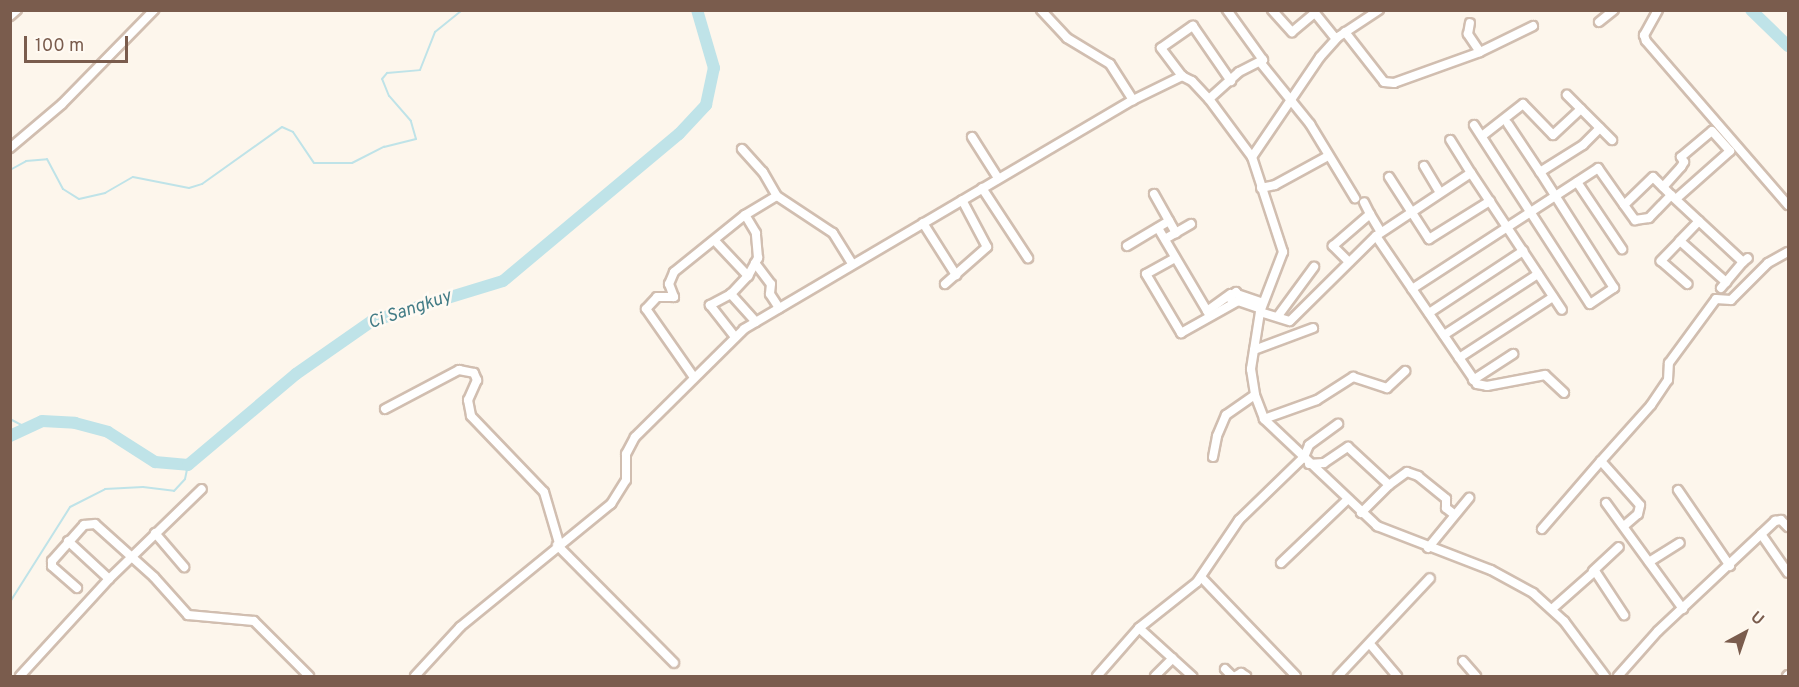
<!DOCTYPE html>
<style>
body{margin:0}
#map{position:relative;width:1799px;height:687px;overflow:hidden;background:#fdf6ec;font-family:Overpass,sans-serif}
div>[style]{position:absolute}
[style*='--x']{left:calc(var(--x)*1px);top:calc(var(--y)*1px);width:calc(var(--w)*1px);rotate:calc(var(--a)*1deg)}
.stream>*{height:2px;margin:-1px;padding:0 1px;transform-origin:1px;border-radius:1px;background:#bfe3e8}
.river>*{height:12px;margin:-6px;padding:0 6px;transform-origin:6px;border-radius:6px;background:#bfe3e8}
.roads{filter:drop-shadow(2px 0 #d1beb0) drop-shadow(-2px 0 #d1beb0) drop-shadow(0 2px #d1beb0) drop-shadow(0 -2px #d1beb0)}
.street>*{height:8px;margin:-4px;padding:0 4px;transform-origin:4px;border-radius:4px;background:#fff}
span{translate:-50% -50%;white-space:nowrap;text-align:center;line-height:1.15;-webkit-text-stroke:5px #fffaf3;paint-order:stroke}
.water-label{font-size:18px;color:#437c86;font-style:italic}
.frame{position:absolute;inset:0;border:12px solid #7a5c4d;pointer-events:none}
.north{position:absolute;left:1715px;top:603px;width:60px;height:60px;-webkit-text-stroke:4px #fffaf3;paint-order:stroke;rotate:40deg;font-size:16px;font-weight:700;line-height:24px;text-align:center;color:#7a5c4d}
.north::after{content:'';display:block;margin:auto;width:21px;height:27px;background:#7a5c4d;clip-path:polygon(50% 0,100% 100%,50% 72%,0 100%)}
.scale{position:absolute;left:24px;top:36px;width:104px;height:27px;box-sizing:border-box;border:3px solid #7a5c4d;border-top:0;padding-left:8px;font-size:18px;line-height:21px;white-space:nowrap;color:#7a5c4d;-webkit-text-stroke:4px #fffaf3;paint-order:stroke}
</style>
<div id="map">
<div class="stream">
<div style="--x:10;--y:170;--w:18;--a:-29"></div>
<div style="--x:26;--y:161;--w:21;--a:-5"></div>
<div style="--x:47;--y:159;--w:34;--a:62"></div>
<div style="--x:63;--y:189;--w:19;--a:32"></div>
<div style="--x:79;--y:199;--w:27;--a:-13"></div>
<div style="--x:105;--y:193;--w:32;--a:-30"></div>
<div style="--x:133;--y:177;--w:57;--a:11.1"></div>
<div style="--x:189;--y:188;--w:14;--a:-17"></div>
<div style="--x:202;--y:184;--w:98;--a:-35.5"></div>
<div style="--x:282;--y:127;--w:12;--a:24"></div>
<div style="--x:293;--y:132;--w:37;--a:56"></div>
<div style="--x:314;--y:163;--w:38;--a:0"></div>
<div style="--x:352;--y:163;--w:36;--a:-27"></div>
<div style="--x:384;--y:147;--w:33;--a:-14"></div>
<div style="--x:416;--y:139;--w:19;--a:-106"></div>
<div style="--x:411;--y:121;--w:33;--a:-131"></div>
<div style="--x:389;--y:96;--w:18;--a:-112"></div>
<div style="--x:382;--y:79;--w:8;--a:-50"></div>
<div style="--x:387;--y:73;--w:33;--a:-5"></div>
<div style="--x:420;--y:70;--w:41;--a:-68.5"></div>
<div style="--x:435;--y:32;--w:35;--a:-39"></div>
<div style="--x:10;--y:419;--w:17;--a:28"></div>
<div style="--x:10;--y:602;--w:112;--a:-57.7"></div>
<div style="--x:70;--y:507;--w:39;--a:-27"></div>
<div style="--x:105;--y:489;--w:38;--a:-3"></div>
<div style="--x:143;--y:487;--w:31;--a:7"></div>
<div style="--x:174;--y:491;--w:16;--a:-47"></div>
<div style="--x:185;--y:479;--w:14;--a:-78"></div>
</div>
<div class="river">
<div style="--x:1751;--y:10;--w:52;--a:44.2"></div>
<div style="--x:10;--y:436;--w:35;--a:-25"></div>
<div style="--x:42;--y:421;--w:33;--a:3"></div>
<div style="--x:75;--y:423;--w:34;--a:15"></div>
<div style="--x:108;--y:432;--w:56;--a:32.6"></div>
<div style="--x:155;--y:462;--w:33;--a:5"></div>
<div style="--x:188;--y:465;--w:141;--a:-40.1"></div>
<div style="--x:296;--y:374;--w:93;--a:-34.9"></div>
<div style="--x:372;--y:321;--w:137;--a:-17"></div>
<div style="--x:503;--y:281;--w:229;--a:-39.9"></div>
<div style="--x:679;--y:134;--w:40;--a:-47"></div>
<div style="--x:706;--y:105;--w:38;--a:-78"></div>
<div style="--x:714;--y:68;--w:60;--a:-106.3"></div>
</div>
<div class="roads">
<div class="street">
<div style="--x:1041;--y:10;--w:38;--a:47"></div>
<div style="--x:1067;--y:38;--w:50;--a:31.2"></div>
<div style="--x:1110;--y:64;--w:43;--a:57.4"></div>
<div style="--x:1272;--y:10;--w:30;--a:48"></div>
<div style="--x:1292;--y:32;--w:30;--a:-40"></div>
<div style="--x:1315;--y:13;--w:33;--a:51"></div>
<div style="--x:1658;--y:10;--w:29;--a:119"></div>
<div style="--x:1644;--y:35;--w:6;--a:72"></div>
<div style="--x:1646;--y:41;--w:217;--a:49.1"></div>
<div style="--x:10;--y:16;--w:9;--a:-41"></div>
<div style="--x:1599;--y:22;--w:19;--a:-39"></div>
<div style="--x:1345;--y:32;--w:63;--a:52"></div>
<div style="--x:1384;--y:82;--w:10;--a:6"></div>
<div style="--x:1394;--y:83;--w:91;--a:-19.8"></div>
<div style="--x:1480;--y:52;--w:22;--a:-124"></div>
<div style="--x:1468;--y:34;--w:11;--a:-80"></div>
<div style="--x:1480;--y:52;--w:59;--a:-26.1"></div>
<div style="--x:1260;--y:62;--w:80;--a:51.1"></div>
<div style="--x:1310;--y:124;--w:87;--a:58.7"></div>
<div style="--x:1182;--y:76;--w:35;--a:-127"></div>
<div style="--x:1161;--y:48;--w:39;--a:-35"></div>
<div style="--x:1193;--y:26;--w:67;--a:55.4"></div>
<div style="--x:1209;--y:99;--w:40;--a:-42"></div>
<div style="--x:1239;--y:72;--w:27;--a:-27"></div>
<div style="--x:1263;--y:60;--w:62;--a:-125.8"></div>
<div style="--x:1581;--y:109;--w:44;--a:45"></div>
<div style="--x:1508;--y:124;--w:58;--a:56.3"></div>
<div style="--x:1474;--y:125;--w:213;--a:57.1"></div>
<div style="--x:1590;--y:304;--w:29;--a:-34"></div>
<div style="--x:1614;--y:288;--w:138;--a:-122.5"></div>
<div style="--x:1540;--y:172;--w:51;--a:-32.1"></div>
<div style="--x:1583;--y:145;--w:24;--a:-45"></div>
<div style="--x:1482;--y:136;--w:52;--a:-38"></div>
<div style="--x:1523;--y:104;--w:43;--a:45.9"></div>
<div style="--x:1553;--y:135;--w:38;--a:-43"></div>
<div style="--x:1581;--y:109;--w:20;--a:-135"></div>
<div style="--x:972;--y:137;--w:49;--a:57.6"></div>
<div style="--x:10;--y:148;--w:68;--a:-40.2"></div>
<div style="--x:62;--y:104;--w:132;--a:-45.6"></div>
<div style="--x:742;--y:149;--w:31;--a:48"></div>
<div style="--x:763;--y:172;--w:28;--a:60"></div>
<div style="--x:777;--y:196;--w:67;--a:33.5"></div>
<div style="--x:833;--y:233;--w:36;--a:58"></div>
<div style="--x:1252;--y:157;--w:121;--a:-55.8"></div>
<div style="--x:1320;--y:57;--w:27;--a:-48"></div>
<div style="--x:1338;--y:37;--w:49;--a:-33.4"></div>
<div style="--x:1424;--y:166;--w:31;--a:59"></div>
<div style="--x:1471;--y:173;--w:164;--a:56.4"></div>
<div style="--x:1389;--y:177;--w:74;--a:57.2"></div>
<div style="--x:1429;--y:239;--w:72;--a:-31.9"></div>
<div style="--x:1577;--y:182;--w:81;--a:56.1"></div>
<div style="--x:1663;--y:187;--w:27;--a:-48"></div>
<div style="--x:1681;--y:167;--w:6;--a:-59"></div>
<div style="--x:1684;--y:162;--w:6;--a:-121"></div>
<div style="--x:1681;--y:157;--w:40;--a:-40"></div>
<div style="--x:1712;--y:131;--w:27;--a:48"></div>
<div style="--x:1730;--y:151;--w:72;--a:138.4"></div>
<div style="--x:982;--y:188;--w:84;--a:56.7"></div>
<div style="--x:1261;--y:188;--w:14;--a:-12"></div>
<div style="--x:1275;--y:185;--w:60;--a:-28.7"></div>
<div style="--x:1154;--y:194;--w:45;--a:60.6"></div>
<div style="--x:1672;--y:196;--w:97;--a:42.9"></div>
<div style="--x:1743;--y:262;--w:6;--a:-39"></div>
<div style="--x:1370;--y:214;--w:21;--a:59"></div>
<div style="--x:1699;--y:221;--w:28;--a:134"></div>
<div style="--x:1680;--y:241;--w:62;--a:41.7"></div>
<div style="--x:923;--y:223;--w:62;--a:57.6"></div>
<div style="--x:1158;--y:228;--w:102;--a:59.4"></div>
<div style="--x:1376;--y:236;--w:114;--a:-33.6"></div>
<div style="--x:1471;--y:173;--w:39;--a:-122"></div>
<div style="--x:1165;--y:239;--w:30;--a:-30"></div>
<div style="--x:1680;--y:241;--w:28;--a:134"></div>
<div style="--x:1661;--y:261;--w:35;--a:41"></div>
<div style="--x:716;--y:242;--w:47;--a:46.7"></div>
<div style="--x:1127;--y:246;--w:49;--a:-30.8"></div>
<div style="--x:1175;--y:258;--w:33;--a:151"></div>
<div style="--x:1146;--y:274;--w:69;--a:59.3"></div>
<div style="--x:1181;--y:333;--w:65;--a:-29.3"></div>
<div style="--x:1238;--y:301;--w:4;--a:-63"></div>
<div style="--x:1240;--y:297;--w:6;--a:-129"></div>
<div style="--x:1236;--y:292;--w:9;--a:144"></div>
<div style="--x:1229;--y:297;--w:7;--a:45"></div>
<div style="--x:1349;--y:262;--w:23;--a:-135"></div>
<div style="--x:1333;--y:246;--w:49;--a:-40.9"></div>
<div style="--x:1370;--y:214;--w:13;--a:-117"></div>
<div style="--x:755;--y:263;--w:26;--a:53"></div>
<div style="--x:771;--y:284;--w:10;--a:96"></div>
<div style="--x:770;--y:294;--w:17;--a:57"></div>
<div style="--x:945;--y:284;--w:56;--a:-41.4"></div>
<div style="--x:987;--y:247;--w:53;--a:-118"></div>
<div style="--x:1721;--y:288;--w:34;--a:-50"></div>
<div style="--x:1412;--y:289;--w:222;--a:-33"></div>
<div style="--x:1598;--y:168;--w:45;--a:54.9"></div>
<div style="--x:1624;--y:205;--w:19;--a:54"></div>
<div style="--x:1635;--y:220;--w:14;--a:-8"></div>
<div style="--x:1649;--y:218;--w:32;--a:-46"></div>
<div style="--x:1671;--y:195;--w:25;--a:-135"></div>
<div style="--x:1653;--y:177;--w:40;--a:136"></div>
<div style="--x:731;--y:294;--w:24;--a:152"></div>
<div style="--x:710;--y:305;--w:41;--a:52"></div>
<div style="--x:1240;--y:295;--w:24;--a:19"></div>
<div style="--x:1238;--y:301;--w:24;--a:19"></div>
<div style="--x:1207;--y:311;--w:29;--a:-36"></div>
<div style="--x:1260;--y:312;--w:31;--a:17"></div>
<div style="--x:1290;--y:321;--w:121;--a:-44.7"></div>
<div style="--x:1376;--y:236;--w:179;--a:55.7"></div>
<div style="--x:1477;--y:384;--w:10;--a:11"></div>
<div style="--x:1487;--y:386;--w:59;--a:-10.7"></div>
<div style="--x:1545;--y:375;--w:26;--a:43"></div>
<div style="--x:1429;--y:313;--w:113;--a:-33.4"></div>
<div style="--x:1278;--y:316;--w:61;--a:-53.7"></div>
<div style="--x:756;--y:322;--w:38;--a:-132"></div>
<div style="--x:731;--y:294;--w:25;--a:-47"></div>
<div style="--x:748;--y:276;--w:21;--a:-61"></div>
<div style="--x:758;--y:258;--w:25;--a:-95"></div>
<div style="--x:756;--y:233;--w:21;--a:-121"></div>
<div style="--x:745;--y:215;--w:37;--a:-31"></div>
<div style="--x:1444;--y:335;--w:112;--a:-33"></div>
<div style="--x:1254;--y:350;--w:63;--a:-20.4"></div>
<div style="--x:1459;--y:358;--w:112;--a:-33"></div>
<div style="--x:693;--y:376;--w:82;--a:-125"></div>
<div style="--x:646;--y:309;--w:16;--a:-47"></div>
<div style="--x:657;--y:297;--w:17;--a:0"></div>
<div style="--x:674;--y:297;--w:14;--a:-111"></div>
<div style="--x:669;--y:284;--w:13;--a:-67"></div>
<div style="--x:674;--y:272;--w:91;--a:-38.8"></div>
<div style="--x:1473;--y:380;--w:48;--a:-33"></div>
<div style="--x:385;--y:409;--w:84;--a:-27.8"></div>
<div style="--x:459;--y:370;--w:15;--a:11"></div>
<div style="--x:474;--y:373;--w:8;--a:67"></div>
<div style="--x:477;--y:380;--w:22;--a:114"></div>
<div style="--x:468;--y:400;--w:16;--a:79"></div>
<div style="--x:471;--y:416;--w:105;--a:46.2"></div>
<div style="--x:544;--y:492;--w:53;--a:73.6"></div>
<div style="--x:1264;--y:419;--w:56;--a:-19.7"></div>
<div style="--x:1317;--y:400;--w:43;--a:-32.6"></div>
<div style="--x:1353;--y:377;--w:36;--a:18"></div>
<div style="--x:1387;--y:388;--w:25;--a:-43"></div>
<div style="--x:1213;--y:457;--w:21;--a:-79"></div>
<div style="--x:1217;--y:436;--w:23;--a:-67"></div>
<div style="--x:1226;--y:415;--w:35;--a:-35"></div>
<div style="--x:1309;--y:464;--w:15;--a:-4"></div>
<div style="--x:1324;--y:463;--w:29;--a:-34"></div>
<div style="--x:1348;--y:447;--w:56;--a:42.8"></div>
<div style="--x:1389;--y:485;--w:22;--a:-36"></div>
<div style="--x:1407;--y:472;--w:12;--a:20"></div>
<div style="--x:1418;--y:476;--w:36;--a:39"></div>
<div style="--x:1446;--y:499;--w:9;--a:90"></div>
<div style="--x:1446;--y:508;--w:11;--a:38"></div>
<div style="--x:1678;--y:490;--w:92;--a:55.6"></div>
<div style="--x:1606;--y:503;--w:131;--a:54"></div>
<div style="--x:1361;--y:513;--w:40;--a:-45"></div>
<div style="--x:1624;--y:526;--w:18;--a:-41"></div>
<div style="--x:1638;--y:514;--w:9;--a:-77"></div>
<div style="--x:1640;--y:505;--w:59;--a:-131.6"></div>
<div style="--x:1601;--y:461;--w:75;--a:-48.2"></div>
<div style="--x:1651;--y:405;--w:30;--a:-56"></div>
<div style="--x:1668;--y:380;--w:17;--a:-87"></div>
<div style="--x:1669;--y:363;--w:79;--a:-53.7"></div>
<div style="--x:1716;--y:299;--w:15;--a:4"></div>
<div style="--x:1731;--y:300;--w:52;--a:-45"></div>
<div style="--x:1768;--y:263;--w:23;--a:-29"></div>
<div style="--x:1542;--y:529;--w:90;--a:-49.1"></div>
<div style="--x:155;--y:533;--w:45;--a:49.5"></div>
<div style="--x:1761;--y:534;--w:47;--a:55.3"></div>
<div style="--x:68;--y:541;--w:56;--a:42.8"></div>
<div style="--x:109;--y:579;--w:129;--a:-44.1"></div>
<div style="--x:557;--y:545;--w:166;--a:45.2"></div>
<div style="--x:1428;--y:548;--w:65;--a:-50.6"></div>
<div style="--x:1649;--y:562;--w:36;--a:-32"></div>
<div style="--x:1281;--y:563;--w:91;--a:-43.7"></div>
<div style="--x:1593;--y:571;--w:35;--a:-43"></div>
<div style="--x:1201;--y:577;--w:137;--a:46.2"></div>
<div style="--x:77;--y:588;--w:33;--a:-139"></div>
<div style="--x:52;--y:566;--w:5;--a:-90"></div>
<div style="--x:52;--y:561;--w:48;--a:-48.4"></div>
<div style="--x:84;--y:525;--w:11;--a:-5"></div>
<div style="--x:95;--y:524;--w:79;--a:41.9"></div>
<div style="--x:154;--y:577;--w:51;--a:48.2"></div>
<div style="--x:188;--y:615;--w:66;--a:5.2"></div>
<div style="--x:254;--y:621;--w:78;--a:45"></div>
<div style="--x:1552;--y:609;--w:57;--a:-41.5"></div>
<div style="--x:1595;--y:571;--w:53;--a:56.6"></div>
<div style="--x:1139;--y:628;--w:72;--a:42.2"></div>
<div style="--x:1370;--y:644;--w:42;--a:49.8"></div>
<div style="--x:1463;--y:661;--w:20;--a:49"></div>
<div style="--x:1225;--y:669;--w:10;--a:45"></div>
<div style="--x:20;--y:676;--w:132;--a:-47.5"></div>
<div style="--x:415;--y:676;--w:67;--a:-47.4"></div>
<div style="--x:460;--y:627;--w:195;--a:-39.2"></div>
<div style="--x:611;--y:504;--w:28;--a:-58"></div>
<div style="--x:626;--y:480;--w:26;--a:-90"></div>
<div style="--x:626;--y:454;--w:19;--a:-62"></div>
<div style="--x:635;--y:437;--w:153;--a:-44.7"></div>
<div style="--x:744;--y:329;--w:451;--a:-30.5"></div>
<div style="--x:1133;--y:100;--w:55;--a:-26.1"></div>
<div style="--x:1182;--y:76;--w:11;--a:27"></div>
<div style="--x:1192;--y:81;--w:25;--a:47"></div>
<div style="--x:1209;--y:99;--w:72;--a:53.4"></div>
<div style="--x:1252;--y:157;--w:100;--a:71.9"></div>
<div style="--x:1283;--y:252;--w:64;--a:111"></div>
<div style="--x:1260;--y:312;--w:58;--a:99"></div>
<div style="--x:1251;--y:369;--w:26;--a:81"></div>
<div style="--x:1255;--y:395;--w:26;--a:69"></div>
<div style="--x:1264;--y:419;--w:156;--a:43.4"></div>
<div style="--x:1377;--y:526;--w:122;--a:21.1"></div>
<div style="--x:1491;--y:570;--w:48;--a:28.7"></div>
<div style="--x:1533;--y:593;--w:42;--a:42.1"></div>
<div style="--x:1564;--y:621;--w:69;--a:53.3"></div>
<div style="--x:1097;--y:676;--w:64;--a:-48.8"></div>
<div style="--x:1139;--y:628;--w:74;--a:-38.4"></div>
<div style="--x:1197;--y:582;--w:75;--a:-55.9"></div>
<div style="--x:1239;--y:520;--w:91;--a:-44.1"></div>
<div style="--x:1304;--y:457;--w:13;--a:-67"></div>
<div style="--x:1309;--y:445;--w:36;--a:-36"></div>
<div style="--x:1155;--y:676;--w:25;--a:-45"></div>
<div style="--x:1236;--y:676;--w:6;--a:-31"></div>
<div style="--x:1241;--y:673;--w:6;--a:31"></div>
<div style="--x:1338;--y:676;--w:134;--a:-46.8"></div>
<div style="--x:1618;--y:676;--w:60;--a:-48.4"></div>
<div style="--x:1658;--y:631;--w:161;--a:-43.2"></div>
<div style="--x:1775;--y:521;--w:6;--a:-9"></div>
<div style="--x:1781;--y:520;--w:10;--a:45"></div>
<div style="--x:1787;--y:676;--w:1;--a:-45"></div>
</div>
</div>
<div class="water-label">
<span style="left:410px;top:311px;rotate:-19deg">Ci Sangkuy</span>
</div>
<div class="frame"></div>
<div class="north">U</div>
<div class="scale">100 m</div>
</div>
